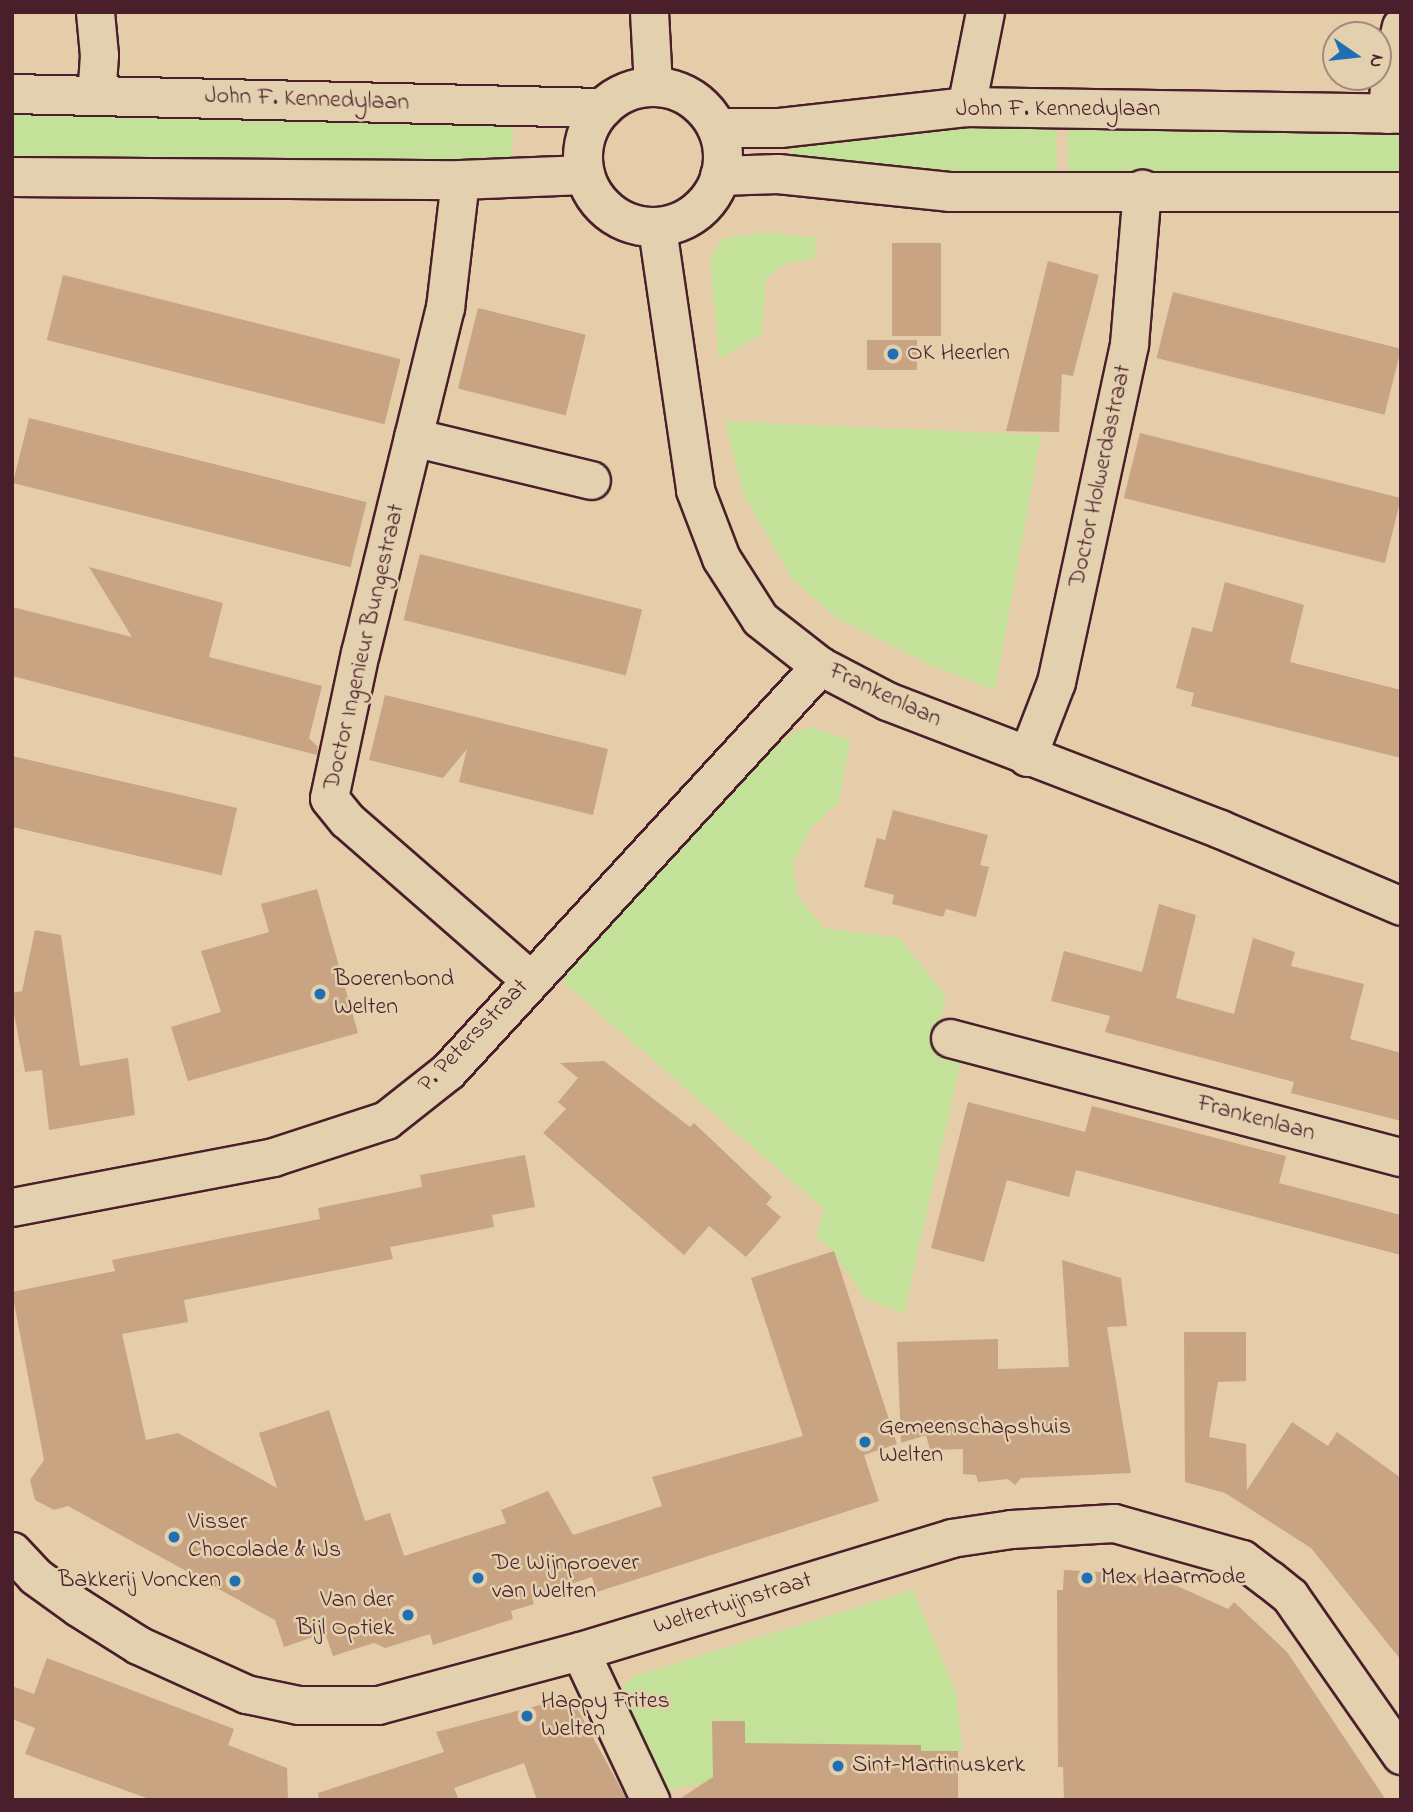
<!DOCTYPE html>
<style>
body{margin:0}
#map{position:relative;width:1413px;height:1812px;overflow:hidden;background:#e4cda8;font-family:"Indie Flower",sans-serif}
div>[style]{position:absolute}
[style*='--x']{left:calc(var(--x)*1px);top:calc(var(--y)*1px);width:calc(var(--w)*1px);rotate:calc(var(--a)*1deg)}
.green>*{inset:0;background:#c4e199;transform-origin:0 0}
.building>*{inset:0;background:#c8a483;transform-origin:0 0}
.roads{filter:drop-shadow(2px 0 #4a1f2b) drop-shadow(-2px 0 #4a1f2b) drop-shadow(0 2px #4a1f2b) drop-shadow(0 -2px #4a1f2b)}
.street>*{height:37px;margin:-18.5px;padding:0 18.5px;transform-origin:18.5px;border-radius:18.5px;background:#e3d0ae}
.secondary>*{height:38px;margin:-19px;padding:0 19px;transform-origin:19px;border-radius:19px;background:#e3d0ae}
.secondary>.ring{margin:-19px;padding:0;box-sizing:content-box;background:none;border:38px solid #e3d0ae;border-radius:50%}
.dots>*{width:19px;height:19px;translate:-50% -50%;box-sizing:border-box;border:4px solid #e3d0ae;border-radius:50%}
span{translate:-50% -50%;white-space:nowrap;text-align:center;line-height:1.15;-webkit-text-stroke:5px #e3d0ae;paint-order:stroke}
.street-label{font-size:24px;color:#4a1f2b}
.poi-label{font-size:24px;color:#4a1f2b}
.left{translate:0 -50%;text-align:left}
.right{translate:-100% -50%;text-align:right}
.frame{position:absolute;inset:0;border:14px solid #4a1f2b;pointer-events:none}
.north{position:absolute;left:1322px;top:21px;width:70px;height:70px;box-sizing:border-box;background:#e3d0ae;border:2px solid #a6897a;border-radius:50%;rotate:104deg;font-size:19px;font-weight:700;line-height:28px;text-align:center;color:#4a1f2b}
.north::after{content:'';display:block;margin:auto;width:24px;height:32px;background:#1f6fb2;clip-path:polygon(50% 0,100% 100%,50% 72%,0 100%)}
</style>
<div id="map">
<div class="green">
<div style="left:12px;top:110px;width:501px;height:53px;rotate:1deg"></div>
<div style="clip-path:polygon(929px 120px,1057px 121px,1056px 179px,976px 180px,792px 156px,791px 138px)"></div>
<div style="left:1068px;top:123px;width:333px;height:56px"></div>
<div style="clip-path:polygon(768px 232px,817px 238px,814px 259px,784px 264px,766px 279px,762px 334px,719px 359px,710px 260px,721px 239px)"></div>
<div style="clip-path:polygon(725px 421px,1041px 435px,995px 690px,928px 664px,835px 617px,791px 577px,743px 493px)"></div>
<div style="clip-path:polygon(811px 727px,850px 740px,839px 802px,810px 829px,793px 863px,797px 895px,824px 928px,899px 938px,946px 996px,933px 1052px,962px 1056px,904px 1314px,866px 1299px,832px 1250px,816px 1237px,824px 1209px,560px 979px,771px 750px,793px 733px)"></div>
<div style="clip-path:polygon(913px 1590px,956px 1693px,963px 1751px,921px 1754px,921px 1745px,894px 1745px,775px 1753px,774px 1743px,745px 1743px,745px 1721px,713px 1721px,713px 1781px,661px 1792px,622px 1703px,623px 1685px,634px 1676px)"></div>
</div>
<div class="building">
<div style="left:892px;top:243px;width:49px;height:93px"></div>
<div style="clip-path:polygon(1048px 261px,1099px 275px,1073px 376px,1062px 374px,1059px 432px,1006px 431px)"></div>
<div style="left:63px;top:275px;width:348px;height:67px;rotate:14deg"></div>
<div style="left:1173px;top:292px;width:235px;height:68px;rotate:14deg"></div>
<div style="left:478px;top:308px;width:111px;height:83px;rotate:14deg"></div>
<div style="left:867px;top:340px;width:50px;height:30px"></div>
<div style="left:29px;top:418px;width:348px;height:67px;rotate:14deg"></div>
<div style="left:1140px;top:433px;width:269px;height:67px;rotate:14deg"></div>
<div style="left:420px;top:554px;width:229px;height:68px;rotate:14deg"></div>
<div style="clip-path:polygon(89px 567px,223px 603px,209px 657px,322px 686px,309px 738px,318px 747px,317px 755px,12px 676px,12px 607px,132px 637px)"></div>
<div style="clip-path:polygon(1225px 582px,1304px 605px,1290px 662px,1401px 690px,1401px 758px,1191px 706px,1194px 693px,1176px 688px,1192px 627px,1212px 632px)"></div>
<div style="clip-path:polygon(385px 695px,608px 749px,593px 815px,459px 782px,467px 749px,443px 778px,369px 760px)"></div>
<div style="left:12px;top:756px;width:231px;height:69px;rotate:13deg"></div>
<div style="clip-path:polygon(893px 810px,988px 835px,980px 865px,989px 867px,976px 917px,946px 909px,943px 917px,892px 904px,894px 895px,864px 887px,877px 838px,885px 840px)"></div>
<div style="clip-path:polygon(317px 889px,358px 1033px,188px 1081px,171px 1027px,221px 1012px,201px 951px,269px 932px,261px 904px)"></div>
<div style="clip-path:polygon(1159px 904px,1196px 915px,1176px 998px,1234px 1014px,1253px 938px,1295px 952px,1291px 966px,1364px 984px,1350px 1039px,1401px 1053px,1401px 1121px,1291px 1093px,1294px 1082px,1105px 1032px,1110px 1016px,1051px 1001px,1064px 951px,1142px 972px)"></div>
<div style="clip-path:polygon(35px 930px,61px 935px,80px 1066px,128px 1058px,135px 1115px,49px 1130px,42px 1070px,25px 1072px,12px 1003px,12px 993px,22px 991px)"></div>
<div style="clip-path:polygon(604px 1061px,690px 1127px,694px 1123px,772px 1197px,766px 1204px,781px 1217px,746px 1257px,709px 1226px,684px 1255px,543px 1133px,566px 1109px,558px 1102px,578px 1078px,560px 1063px)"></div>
<div style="clip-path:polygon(968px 1102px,1085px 1132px,1092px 1106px,1286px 1156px,1279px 1183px,1401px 1215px,1401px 1255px,1076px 1170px,1069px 1197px,1007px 1180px,984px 1262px,931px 1248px)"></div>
<div style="clip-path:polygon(525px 1155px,535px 1207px,492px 1215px,494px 1227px,390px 1247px,393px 1259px,184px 1300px,188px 1322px,122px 1334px,146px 1440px,178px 1433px,277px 1488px,259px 1433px,329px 1410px,365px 1521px,390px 1513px,404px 1556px,506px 1523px,501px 1510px,548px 1491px,573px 1535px,662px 1506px,652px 1477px,803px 1436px,751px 1278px,834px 1251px,897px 1444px,864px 1455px,879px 1501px,597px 1592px,592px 1577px,532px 1597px,534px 1604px,511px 1611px,513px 1619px,433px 1645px,430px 1634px,385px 1648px,374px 1643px,333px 1656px,325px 1633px,284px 1647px,275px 1620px,68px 1506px,54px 1510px,35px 1500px,30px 1480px,44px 1460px,12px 1292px,115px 1271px,112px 1260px,320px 1219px,318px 1208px,422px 1187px,420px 1175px)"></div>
<div style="clip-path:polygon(1062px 1260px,1121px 1278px,1127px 1326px,1107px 1327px,1131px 1473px,1021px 1478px,1015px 1485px,1008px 1479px,978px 1482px,976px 1475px,963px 1474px,963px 1449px,930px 1450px,926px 1435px,901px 1443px,897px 1342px,998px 1339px,998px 1369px,1069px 1367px)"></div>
<div style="clip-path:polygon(1184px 1332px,1246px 1332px,1246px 1381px,1218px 1382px,1209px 1437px,1246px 1444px,1247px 1490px,1292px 1422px,1328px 1446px,1337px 1432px,1401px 1478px,1401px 1660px,1311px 1548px,1225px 1493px,1185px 1482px)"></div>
<div style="clip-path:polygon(1064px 1570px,1136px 1574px,1175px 1585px,1228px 1609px,1234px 1602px,1287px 1652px,1386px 1800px,1064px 1800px,1063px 1767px,1058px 1767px,1057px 1590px,1063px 1590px)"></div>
<div style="clip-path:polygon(47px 1658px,234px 1729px,228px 1745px,287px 1768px,288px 1800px,152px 1800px,25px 1754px,35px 1728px,12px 1719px,12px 1686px,34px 1694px)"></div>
<div style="clip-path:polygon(571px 1697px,627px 1800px,537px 1800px,524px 1763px,454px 1788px,459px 1800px,319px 1800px,318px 1793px,444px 1752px,436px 1732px)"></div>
<div style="clip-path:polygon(712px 1721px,745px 1721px,745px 1743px,921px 1745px,921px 1751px,958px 1751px,958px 1800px,678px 1800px,713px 1777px)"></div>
</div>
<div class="roads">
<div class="street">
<div style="--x:95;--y:12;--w:43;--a:84.7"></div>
<div style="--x:99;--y:55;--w:39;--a:94"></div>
<div style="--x:649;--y:12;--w:75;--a:86.9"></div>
<div style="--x:966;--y:107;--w:97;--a:-78.7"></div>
<div style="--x:1387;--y:114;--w:42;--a:-85.9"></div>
<div style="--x:1390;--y:72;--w:47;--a:-76.6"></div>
<div style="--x:460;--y:180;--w:128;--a:96.7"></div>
<div style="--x:445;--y:307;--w:355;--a:103.8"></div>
<div style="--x:360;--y:652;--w:149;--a:102"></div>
<div style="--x:329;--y:798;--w:28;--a:51"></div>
<div style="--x:347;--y:820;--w:242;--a:41.1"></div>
<div style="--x:657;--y:228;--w:265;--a:81.7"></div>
<div style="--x:695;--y:490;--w:73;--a:69.1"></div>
<div style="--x:721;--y:558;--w:72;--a:57.4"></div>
<div style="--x:760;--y:619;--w:76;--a:38.1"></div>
<div style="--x:820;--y:666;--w:76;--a:27.6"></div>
<div style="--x:887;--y:701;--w:357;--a:21"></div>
<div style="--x:1220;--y:829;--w:197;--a:23"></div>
<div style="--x:413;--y:437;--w:183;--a:13.6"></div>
<div style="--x:1027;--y:757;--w:80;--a:-68.9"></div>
<div style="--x:1056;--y:682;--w:346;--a:-77.8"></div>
<div style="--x:1129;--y:344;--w:156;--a:-85.2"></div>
<div style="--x:950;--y:1038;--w:466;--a:14.8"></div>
<div style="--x:12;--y:1207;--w:266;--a:-10.8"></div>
<div style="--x:273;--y:1157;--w:119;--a:-18.1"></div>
<div style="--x:386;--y:1120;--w:79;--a:-38.3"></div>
<div style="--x:448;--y:1071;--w:550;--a:-47.43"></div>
<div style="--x:12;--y:1551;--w:34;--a:47"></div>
<div style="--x:35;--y:1576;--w:53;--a:35.8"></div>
<div style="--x:78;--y:1607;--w:71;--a:32.3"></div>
<div style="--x:138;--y:1645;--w:119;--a:24.4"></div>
<div style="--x:246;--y:1694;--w:53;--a:11.9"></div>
<div style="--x:298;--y:1705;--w:80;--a:0"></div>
<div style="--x:378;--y:1705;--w:209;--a:-15"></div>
<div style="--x:580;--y:1651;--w:388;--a:-16.9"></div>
<div style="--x:951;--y:1538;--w:61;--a:-8.5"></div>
<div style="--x:1011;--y:1529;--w:103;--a:-3.3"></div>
<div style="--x:1114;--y:1523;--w:133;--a:15.7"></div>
<div style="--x:1242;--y:1559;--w:34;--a:37"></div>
<div style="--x:1269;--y:1579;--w:27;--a:39"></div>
<div style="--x:1290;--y:1596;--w:194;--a:55.1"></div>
<div style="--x:580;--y:1651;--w:165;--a:64.8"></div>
</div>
<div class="secondary">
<div class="ring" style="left:583px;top:87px;width:102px;height:102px"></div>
<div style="--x:12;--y:94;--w:591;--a:1.36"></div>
<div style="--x:717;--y:128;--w:63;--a:0"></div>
<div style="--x:780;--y:128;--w:187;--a:-6.4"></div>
<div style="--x:966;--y:107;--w:435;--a:0.9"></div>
<div style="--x:720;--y:176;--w:58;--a:-2"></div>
<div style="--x:778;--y:174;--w:172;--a:6"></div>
<div style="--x:949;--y:192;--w:452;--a:0"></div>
<div style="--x:12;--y:177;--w:448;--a:0.4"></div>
<div style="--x:460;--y:180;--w:125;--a:-2.3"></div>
</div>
</div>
<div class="dots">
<div style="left:893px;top:354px;background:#1f6fb2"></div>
<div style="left:320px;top:994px;background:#1f6fb2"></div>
<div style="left:865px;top:1442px;background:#1f6fb2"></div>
<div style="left:174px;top:1537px;background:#1f6fb2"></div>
<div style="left:478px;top:1578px;background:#1f6fb2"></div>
<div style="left:1087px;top:1578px;background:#1f6fb2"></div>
<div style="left:235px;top:1581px;background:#1f6fb2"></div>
<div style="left:408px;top:1615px;background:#1f6fb2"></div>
<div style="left:527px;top:1716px;background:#1f6fb2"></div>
<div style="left:838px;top:1766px;background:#1f6fb2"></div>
</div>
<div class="street-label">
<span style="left:307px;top:100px;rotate:2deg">John F. Kennedylaan</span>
<span style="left:1058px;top:110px">John F. Kennedylaan</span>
<span style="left:1101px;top:476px;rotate:-78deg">Doctor Holwerdastraat</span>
<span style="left:365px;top:647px;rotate:-77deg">Doctor Ingenieur Bungestraat</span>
<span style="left:885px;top:696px;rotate:25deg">Frankenlaan</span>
<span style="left:474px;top:1036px;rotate:-46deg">P. Petersstraat</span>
<span style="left:1256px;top:1119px;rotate:15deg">Frankenlaan</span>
<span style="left:733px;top:1604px;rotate:-17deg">Weltertuijnstraat</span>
</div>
<div class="poi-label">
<span class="left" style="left:907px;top:354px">OK Heerlen</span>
<span class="left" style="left:334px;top:994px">Boerenbond<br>Welten</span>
<span class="left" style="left:879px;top:1442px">Gemeenschapshuis<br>Welten</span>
<span class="left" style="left:188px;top:1537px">Visser<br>Chocolade &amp; IJs</span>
<span class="left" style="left:492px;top:1578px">De Wijnproever<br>van Welten</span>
<span class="left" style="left:1101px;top:1578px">Mex Haarmode</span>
<span class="right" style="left:221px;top:1581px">Bakkerij Voncken</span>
<span class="right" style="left:394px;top:1615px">Van der<br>Bijl Optiek</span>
<span class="left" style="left:541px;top:1716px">Happy Frites<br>Welten</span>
<span class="left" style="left:852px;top:1766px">Sint-Martinuskerk</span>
</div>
<div class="frame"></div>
<div class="north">N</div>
</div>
